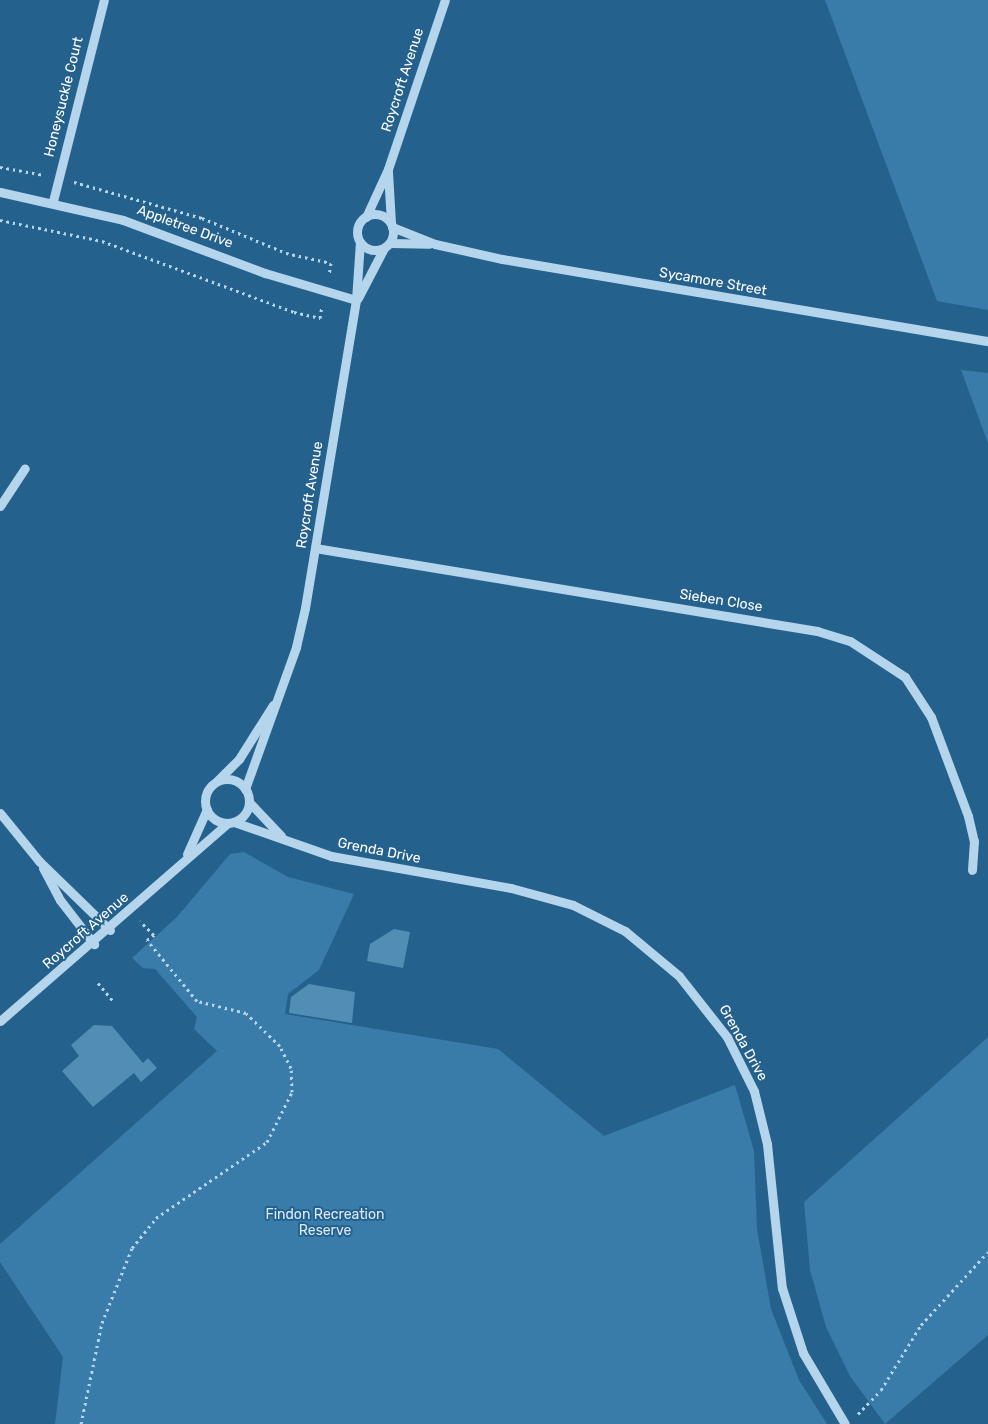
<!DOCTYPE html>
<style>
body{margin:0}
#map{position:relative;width:988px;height:1424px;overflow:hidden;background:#25618d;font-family:Rubik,sans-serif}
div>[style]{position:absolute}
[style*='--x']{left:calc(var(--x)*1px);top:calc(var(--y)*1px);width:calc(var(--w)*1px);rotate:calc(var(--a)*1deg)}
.green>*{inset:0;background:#3a7ca9}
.building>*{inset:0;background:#528db5}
.path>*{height:3px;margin-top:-1.5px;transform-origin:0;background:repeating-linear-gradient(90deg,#b4d5eb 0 2.5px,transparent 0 6.5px)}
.minor>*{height:9px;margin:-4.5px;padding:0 4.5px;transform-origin:4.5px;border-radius:4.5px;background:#b4d5eb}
.minor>.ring{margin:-4.5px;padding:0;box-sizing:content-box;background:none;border:9px solid #b4d5eb;border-radius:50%}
span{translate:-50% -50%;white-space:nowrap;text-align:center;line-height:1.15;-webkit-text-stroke:4px #25618d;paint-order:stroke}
.street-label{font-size:14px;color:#fff}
.park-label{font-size:14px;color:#d9ebf8}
</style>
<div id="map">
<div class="green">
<div style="clip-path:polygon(825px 0,988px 0,988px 310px,937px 301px)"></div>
<div style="clip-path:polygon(961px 370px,988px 373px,988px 443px)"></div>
<div style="clip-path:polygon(244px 852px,288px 877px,354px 894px,319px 970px,288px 994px,285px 1014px,498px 1049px,604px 1136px,735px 1085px,754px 1151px,757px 1229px,771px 1309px,799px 1380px,827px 1424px,55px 1424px,63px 1357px,0 1262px,0 1244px,217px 1051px,194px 1029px,197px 1017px,155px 969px,143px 968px,132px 958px,177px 917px,230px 854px)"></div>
<div style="clip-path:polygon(988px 1037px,988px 1335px,885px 1424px,850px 1376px,826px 1327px,810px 1270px,804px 1202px)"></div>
</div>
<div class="building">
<div style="clip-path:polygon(394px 929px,410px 932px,403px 968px,367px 961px,370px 944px)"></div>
<div style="clip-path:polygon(309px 984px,355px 992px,352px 1023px,289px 1013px,291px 997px)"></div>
<div style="clip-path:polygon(94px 1025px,112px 1026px,143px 1063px,148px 1058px,157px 1068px,141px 1082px,134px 1073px,93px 1107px,62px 1071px,79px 1056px,71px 1045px)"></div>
</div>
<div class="path">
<div style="--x:0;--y:167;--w:45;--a:10.3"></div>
<div style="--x:74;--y:182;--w:133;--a:15.7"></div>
<div style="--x:202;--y:218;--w:91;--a:22.6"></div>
<div style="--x:286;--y:253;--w:46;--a:12.5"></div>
<div style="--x:331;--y:263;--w:12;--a:99"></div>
<div style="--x:0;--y:220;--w:104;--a:11.6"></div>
<div style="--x:102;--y:241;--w:205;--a:20.3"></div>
<div style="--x:294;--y:312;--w:27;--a:13"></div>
<div style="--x:320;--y:318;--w:12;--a:-81"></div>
<div style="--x:98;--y:983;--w:25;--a:50"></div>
<div style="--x:858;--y:1414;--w:33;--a:-46"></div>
<div style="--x:881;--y:1390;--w:76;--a:-58.4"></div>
<div style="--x:921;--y:1325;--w:99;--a:-47.5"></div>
<div style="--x:81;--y:1424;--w:103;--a:-78.3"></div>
<div style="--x:102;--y:1323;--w:81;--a:-68.2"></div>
<div style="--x:132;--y:1248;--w:38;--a:-51"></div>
<div style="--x:156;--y:1218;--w:135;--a:-34.4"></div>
<div style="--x:267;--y:1142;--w:56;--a:-63.4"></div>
<div style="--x:292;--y:1092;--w:24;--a:-92"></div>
<div style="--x:291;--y:1068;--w:25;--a:-117"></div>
<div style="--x:280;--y:1046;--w:47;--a:-135.9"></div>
<div style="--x:246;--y:1013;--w:50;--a:-166.2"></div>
<div style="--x:197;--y:1001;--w:79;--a:-129.3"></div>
<div style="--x:147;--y:940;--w:9;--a:-36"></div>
<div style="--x:154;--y:935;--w:20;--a:-135"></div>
</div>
<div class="minor">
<div style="--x:388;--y:172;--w:51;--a:86.6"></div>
<div style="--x:0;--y:192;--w:126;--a:12.8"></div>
<div style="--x:123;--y:220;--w:152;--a:20.5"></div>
<div style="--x:265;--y:273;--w:95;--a:16.5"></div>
<div style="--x:53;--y:201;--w:207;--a:-75.8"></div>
<div class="ring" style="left:357px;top:214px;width:27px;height:27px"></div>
<div style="--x:366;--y:217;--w:53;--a:-65.4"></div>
<div style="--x:388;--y:169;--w:178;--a:-71.4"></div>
<div style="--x:392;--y:227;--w:46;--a:21.6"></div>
<div style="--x:435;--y:244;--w:69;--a:12.6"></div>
<div style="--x:502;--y:259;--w:493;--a:9.6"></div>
<div style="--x:390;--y:243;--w:39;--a:1"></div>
<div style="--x:358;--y:298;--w:56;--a:-62.5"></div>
<div style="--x:0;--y:506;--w:45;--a:-56.7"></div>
<div style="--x:315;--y:548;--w:509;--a:9.39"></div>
<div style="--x:817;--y:631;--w:34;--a:17"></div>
<div style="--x:850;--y:641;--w:66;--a:33.2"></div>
<div style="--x:905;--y:677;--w:48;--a:57"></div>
<div style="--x:931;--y:717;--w:106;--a:69.5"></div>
<div style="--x:968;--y:816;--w:26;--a:77"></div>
<div style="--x:974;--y:841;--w:29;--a:94"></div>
<div class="ring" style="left:205px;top:779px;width:35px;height:35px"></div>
<div style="--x:217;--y:781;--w:31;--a:-45"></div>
<div style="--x:239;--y:759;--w:64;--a:-57.8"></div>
<div style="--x:245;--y:789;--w:151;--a:-70.2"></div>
<div style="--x:296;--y:647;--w:40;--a:-77"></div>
<div style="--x:305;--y:608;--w:312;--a:-80.6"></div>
<div style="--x:356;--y:300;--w:58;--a:-86.1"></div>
<div style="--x:249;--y:802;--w:47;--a:46.7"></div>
<div style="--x:0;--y:813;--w:62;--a:50.9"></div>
<div style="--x:39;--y:861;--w:99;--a:44.2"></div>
<div style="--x:234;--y:822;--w:103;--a:19.3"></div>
<div style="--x:331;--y:856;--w:183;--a:10.1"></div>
<div style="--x:511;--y:888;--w:64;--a:15.3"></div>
<div style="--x:573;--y:905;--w:58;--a:26.6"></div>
<div style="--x:625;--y:931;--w:70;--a:39.8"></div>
<div style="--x:679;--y:976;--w:78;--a:51.8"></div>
<div style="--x:727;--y:1037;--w:60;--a:63.4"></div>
<div style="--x:754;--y:1091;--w:55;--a:76.2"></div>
<div style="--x:767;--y:1144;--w:145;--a:84.1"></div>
<div style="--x:782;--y:1288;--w:68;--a:72.1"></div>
<div style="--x:803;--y:1353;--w:82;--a:59.4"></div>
<div style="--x:187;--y:854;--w:49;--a:-66"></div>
<div style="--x:43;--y:868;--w:36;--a:62"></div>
<div style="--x:60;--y:900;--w:56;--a:52.3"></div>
<div style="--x:0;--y:1021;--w:302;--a:-41"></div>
</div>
<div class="street-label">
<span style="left:403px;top:80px;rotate:-72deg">Roycroft Avenue</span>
<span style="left:64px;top:97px;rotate:-76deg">Honeysuckle Court</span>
<span style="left:185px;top:227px;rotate:20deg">Appletree Drive</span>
<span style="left:713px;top:282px;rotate:10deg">Sycamore Street</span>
<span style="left:310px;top:495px;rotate:-81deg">Roycroft Avenue</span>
<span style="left:721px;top:601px;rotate:9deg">Sieben Close</span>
<span style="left:379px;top:851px;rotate:11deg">Grenda Drive</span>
<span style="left:86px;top:931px;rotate:-41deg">Roycroft Avenue</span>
<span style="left:743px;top:1043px;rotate:61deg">Grenda Drive</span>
</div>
<div class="park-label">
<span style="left:325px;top:1223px">Findon Recreation<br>Reserve</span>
</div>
</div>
